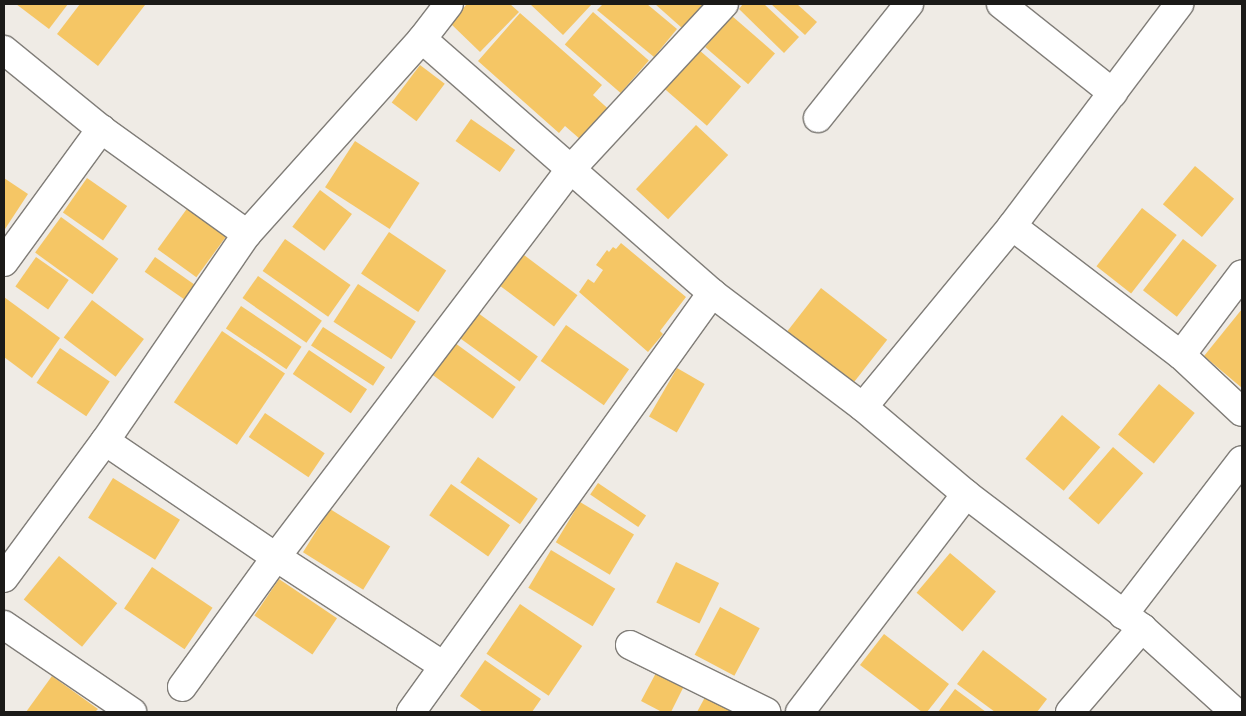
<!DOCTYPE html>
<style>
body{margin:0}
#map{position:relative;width:1246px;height:716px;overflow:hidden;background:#efebe5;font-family:"Times New Roman",serif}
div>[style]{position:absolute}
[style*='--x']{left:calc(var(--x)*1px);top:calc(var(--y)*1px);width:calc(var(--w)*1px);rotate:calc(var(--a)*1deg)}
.building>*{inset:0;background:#f5c665;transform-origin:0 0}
.roads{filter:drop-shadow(1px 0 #807d78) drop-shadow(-1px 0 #807d78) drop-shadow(0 1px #807d78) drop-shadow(0 -1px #807d78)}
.street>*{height:28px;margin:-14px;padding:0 14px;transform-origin:14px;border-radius:14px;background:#fff}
span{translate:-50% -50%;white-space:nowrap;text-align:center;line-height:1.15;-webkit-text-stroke:5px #fcf9f3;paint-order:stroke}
.frame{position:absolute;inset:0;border:5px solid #1b1a18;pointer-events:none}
</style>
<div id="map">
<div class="building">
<div style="clip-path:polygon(16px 4px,68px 4px,49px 29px)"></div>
<div style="clip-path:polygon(80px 4px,143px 4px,145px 5px,98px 66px,57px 34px)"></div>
<div style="clip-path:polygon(467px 4px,510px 4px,519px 12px,480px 52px,450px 23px)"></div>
<div style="clip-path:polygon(530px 4px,592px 4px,563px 35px)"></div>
<div style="clip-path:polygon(603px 4px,647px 4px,677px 29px,654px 57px,597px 10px)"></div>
<div style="clip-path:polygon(655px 4px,704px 4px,682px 28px)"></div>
<div style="clip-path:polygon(743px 4px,764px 4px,799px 37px,784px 53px,739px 9px)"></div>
<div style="clip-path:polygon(771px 4px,797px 4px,817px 22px,805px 35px)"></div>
<div style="left:593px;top:12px;width:74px;height:43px;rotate:41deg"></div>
<div style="clip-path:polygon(520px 13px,602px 85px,593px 95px,615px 115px,588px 146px,565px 126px,559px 133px,478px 61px)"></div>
<div style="left:732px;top:16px;width:57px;height:41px;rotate:41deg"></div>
<div style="left:698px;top:49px;width:57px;height:52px;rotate:41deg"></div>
<div style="left:420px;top:65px;width:31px;height:47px;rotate:37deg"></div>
<div style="left:471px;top:119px;width:54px;height:27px;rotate:35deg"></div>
<div style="left:696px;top:125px;width:44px;height:88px;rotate:43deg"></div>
<div style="left:355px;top:141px;width:77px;height:55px;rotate:33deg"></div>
<div style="left:1195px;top:166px;width:51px;height:50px;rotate:40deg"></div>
<div style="clip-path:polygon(4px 178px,28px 194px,5px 229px,4px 228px)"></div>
<div style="left:87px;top:178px;width:49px;height:42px;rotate:35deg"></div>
<div style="left:320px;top:190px;width:40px;height:46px;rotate:37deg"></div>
<div style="left:194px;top:199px;width:48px;height:62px;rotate:36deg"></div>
<div style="left:1142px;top:208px;width:44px;height:74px;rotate:38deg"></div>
<div style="left:61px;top:217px;width:71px;height:44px;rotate:36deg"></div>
<div style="left:389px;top:232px;width:69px;height:50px;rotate:34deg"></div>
<div style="left:285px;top:239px;width:80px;height:39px;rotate:35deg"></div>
<div style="left:1183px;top:239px;width:43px;height:65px;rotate:38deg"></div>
<div style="clip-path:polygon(621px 243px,686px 297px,660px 331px,663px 334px,648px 352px,579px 292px,588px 279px,594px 283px,603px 270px,596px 265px,607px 250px,609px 252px,613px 247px,616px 249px)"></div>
<div style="left:524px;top:255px;width:67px;height:39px;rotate:37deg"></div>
<div style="left:36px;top:257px;width:40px;height:36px;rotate:35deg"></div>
<div style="left:155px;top:257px;width:49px;height:18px;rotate:35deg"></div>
<div style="left:258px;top:276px;width:78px;height:27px;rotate:35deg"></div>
<div style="left:358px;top:284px;width:69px;height:45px;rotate:33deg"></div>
<div style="left:821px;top:288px;width:84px;height:56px;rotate:38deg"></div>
<div style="clip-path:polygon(4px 297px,60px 338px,32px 378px,4px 357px)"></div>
<div style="left:92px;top:300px;width:65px;height:47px;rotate:37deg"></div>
<div style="left:241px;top:306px;width:73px;height:27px;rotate:34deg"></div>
<div style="clip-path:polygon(1242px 309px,1242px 388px,1204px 356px)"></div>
<div style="left:478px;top:313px;width:74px;height:31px;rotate:36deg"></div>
<div style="left:566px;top:325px;width:77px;height:44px;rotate:35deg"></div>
<div style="left:323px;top:327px;width:74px;height:22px;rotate:33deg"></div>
<div style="left:222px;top:331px;width:76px;height:86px;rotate:34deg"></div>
<div style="left:455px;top:343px;width:75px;height:39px;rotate:36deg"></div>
<div style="left:60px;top:348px;width:60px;height:42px;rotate:34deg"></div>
<div style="left:309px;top:350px;width:70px;height:29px;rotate:34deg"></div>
<div style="left:677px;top:368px;width:32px;height:56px;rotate:30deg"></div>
<div style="left:1159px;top:384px;width:46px;height:65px;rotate:39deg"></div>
<div style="left:265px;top:413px;width:72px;height:29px;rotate:34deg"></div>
<div style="left:1062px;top:415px;width:50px;height:57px;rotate:40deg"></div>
<div style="left:1113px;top:447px;width:40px;height:68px;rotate:41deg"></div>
<div style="left:478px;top:457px;width:73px;height:31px;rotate:35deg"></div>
<div style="left:113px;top:478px;width:79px;height:47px;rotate:32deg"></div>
<div style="left:598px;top:483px;width:58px;height:14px;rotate:34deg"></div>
<div style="left:451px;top:484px;width:72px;height:38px;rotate:35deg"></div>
<div style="left:580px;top:502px;width:63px;height:47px;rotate:31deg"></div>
<div style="left:330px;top:509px;width:71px;height:51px;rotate:32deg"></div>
<div style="left:551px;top:550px;width:75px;height:44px;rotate:31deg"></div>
<div style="left:950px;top:553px;width:60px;height:52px;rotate:40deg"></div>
<div style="left:59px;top:556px;width:75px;height:56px;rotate:39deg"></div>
<div style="left:676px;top:562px;width:48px;height:45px;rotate:26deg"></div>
<div style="left:152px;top:567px;width:73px;height:50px;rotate:34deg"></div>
<div style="left:279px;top:579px;width:70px;height:44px;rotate:34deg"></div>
<div style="left:520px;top:604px;width:75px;height:60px;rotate:34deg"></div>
<div style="left:720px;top:607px;width:45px;height:54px;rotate:28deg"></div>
<div style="clip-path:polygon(884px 634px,949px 684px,927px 712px,922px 712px,860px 665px)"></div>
<div style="clip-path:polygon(983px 650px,1047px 699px,1037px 712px,995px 712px,957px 684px)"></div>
<div style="clip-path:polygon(485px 660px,541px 699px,532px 712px,483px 712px,460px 696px)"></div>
<div style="clip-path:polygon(657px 671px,684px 686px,671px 712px,662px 712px,641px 701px)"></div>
<div style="clip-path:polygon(52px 676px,98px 709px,95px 712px,26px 712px)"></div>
<div style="clip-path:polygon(710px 688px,756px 712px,697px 712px)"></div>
<div style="clip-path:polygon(955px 689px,986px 712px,938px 712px)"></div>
</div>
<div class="roads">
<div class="street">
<div style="--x:1001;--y:4;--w:143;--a:38.5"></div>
<div style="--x:422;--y:39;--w:386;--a:41.2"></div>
<div style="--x:712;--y:293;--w:189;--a:37.1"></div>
<div style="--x:863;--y:407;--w:135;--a:40.2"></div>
<div style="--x:966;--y:494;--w:221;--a:37.3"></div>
<div style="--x:1142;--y:628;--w:125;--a:42.1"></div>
<div style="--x:4;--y:50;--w:125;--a:39.2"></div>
<div style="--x:101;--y:129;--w:180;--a:35.7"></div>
<div style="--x:818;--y:118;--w:146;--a:-51.4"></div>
<div style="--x:1012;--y:226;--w:213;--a:37.4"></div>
<div style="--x:1181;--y:355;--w:83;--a:43.1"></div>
<div style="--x:4;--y:262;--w:165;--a:-53.9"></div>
<div style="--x:1181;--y:355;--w:101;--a:-53"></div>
<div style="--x:863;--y:407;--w:234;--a:-50.5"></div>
<div style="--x:1012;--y:226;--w:278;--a:-53"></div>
<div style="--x:105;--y:441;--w:207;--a:34.2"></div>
<div style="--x:276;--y:557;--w:200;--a:33"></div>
<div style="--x:4;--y:578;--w:170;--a:-53.6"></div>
<div style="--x:105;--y:441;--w:251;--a:-55.6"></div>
<div style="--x:247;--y:234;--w:262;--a:-48.1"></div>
<div style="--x:422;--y:39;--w:44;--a:-52.4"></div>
<div style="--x:1123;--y:615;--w:195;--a:-52.5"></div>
<div style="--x:4;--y:625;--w:155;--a:34.2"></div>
<div style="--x:630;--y:645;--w:152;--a:26.2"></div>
<div style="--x:182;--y:687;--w:160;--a:-54.1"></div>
<div style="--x:276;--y:557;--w:487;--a:-52.8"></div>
<div style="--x:571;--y:169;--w:225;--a:-47.2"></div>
<div style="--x:411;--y:712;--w:516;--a:-54.31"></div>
<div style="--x:800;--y:712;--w:274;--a:-52.7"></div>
<div style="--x:1070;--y:712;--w:111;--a:-49.4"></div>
</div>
</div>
<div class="frame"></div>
</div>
